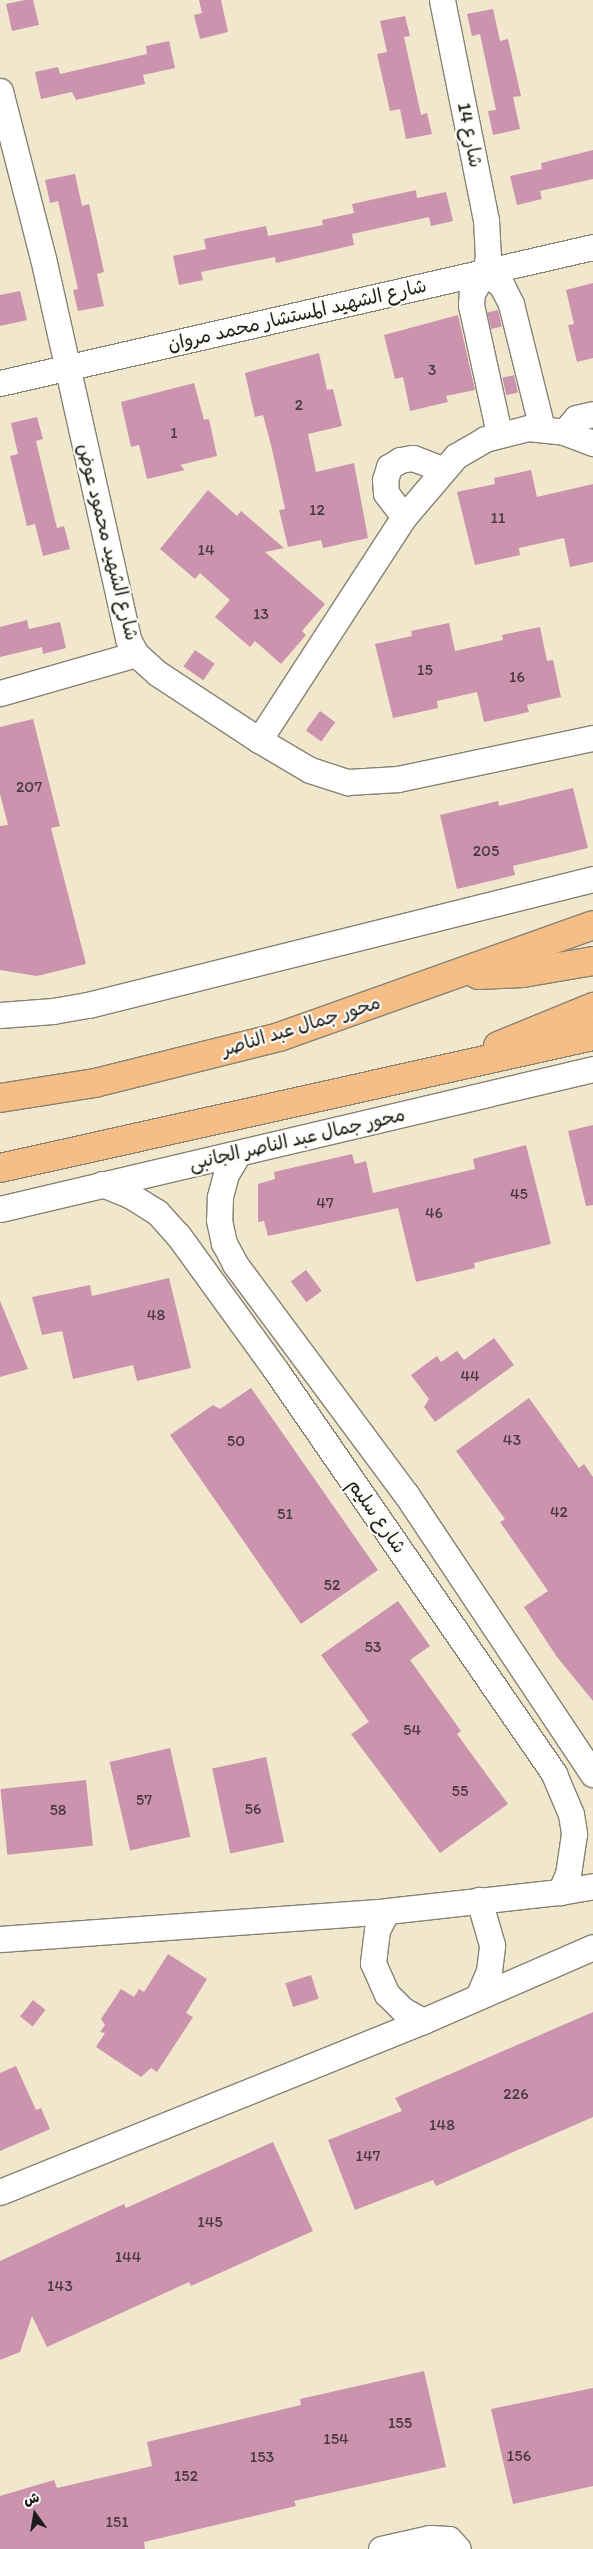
<!DOCTYPE html>
<meta charset="utf-8">
<style>
body{margin:0}
#map{position:relative;width:593px;height:2549px;overflow:hidden;background:#f1e7cd;font-family:Itim,"Playpen Sans Arabic",sans-serif}
div>[style]{position:absolute}
[style*='--x']{left:calc(var(--x)*1px);top:calc(var(--y)*1px);width:calc(var(--w)*1px);rotate:calc(var(--a)*1deg)}
.building>*{inset:0;background:#cc93ae;transform-origin:0 0}
.roads{filter:drop-shadow(1px 0 #868274) drop-shadow(-1px 0 #868274) drop-shadow(0 1px #868274) drop-shadow(0 -1px #868274)}
.minor>*{height:25px;margin:-12.5px;padding:0 12.5px;transform-origin:12.5px;border-radius:12.5px;background:#fff}
.major>*{height:28px;margin:-14px;padding:0 14px;transform-origin:14px;border-radius:14px;background:#f6be87}
span{translate:-50% -50%;white-space:nowrap;text-align:center;line-height:1.15;-webkit-text-stroke:4.5px #fdfcf7;paint-order:stroke}
.number-label{font-size:16px;color:#483a40}
.number-label span{-webkit-text-stroke-width:0}
.street-label{font-size:19px;color:#1c1c1c}
.north{position:absolute;left:10px;top:2489px;width:50px;height:50px;-webkit-text-stroke:4px #fdfcf7;paint-order:stroke;rotate:347deg;font-size:14px;font-weight:700;line-height:20px;text-align:center;color:#1c1c1c}
.north::after{content:'';display:block;margin:auto;width:18px;height:22px;background:#1c1c1c;clip-path:polygon(50% 0,100% 100%,50% 72%,0 100%)}
</style>
<div id="map">
<div class="building">
<div style="clip-path:polygon(25px 0,33px 0,39px 25px,12px 31px,6px 4px)"></div>
<div style="clip-path:polygon(199px 0,221px 0,228px 32px,200px 39px,194px 15px,202px 13px)"></div>
<div style="clip-path:polygon(493px 9px,500px 41px,508px 39px,521px 96px,513px 97px,520px 129px,493px 135px,488px 111px,496px 110px,480px 34px,472px 36px,467px 14px)"></div>
<div style="clip-path:polygon(405px 16px,410px 36px,404px 37px,421px 115px,427px 113px,432px 134px,406px 139px,400px 109px,390px 111px,377px 54px,387px 52px,380px 21px)"></div>
<div style="clip-path:polygon(169px 41px,175px 68px,143px 75px,145px 84px,76px 100px,72px 92px,41px 99px,35px 72px,58px 67px,60px 74px,147px 54px,146px 46px)"></div>
<div style="clip-path:polygon(593px 150px,593px 179px,540px 191px,542px 199px,517px 205px,510px 176px,542px 169px,541px 163px)"></div>
<div style="clip-path:polygon(75px 174px,82px 206px,89px 204px,104px 272px,97px 274px,104px 306px,78px 311px,73px 290px,78px 289px,58px 201px,50px 203px,45px 180px)"></div>
<div style="clip-path:polygon(416px 190px,417px 198px,446px 192px,453px 221px,431px 226px,429px 217px,352px 234px,354px 245px,276px 263px,275px 257px,201px 272px,203px 280px,179px 285px,173px 256px,206px 249px,204px 239px,266px 226px,268px 236px,323px 225px,322px 220px,354px 213px,352px 204px)"></div>
<div style="clip-path:polygon(593px 283px,593px 358px,577px 362px,568px 325px,574px 324px,566px 290px)"></div>
<div style="clip-path:polygon(20px 291px,27px 320px,0 326px,0 295px)"></div>
<div style="left:498px;top:310px;width:17px;height:11px;rotate:77deg"></div>
<div style="clip-path:polygon(458px 315px,475px 390px,446px 396px,448px 402px,410px 411px,403px 377px,395px 379px,384px 335px)"></div>
<div style="clip-path:polygon(319px 353px,327px 390px,333px 389px,342px 426px,308px 434px,316px 472px,354px 463px,368px 538px,323px 548px,321px 540px,288px 547px,279px 510px,285px 509px,272px 449px,263px 415px,255px 417px,245px 373px)"></div>
<div style="left:514px;top:375px;width:18px;height:12px;rotate:77deg"></div>
<div style="clip-path:polygon(194px 383px,204px 420px,209px 419px,217px 456px,180px 465px,185px 470px,147px 479px,139px 445px,131px 447px,121px 402px)"></div>
<div style="clip-path:polygon(37px 417px,43px 439px,36px 441px,57px 528px,64px 526px,70px 549px,43px 556px,35px 524px,27px 526px,10px 456px,18px 454px,11px 423px)"></div>
<div style="clip-path:polygon(531px 470px,537px 497px,593px 484px,593px 562px,570px 567px,564px 538px,519px 548px,520px 555px,475px 565px,457px 492px,495px 484px,494px 478px)"></div>
<div style="clip-path:polygon(208px 490px,237px 516px,241px 511px,284px 548px,265px 552px,325px 604px,302px 631px,306px 635px,281px 664px,255px 641px,250px 647px,215px 617px,230px 600px,200px 573px,195px 579px,160px 549px)"></div>
<div style="clip-path:polygon(27px 620px,29px 629px,60px 622px,66px 648px,43px 654px,42px 647px,0 657px,0 627px)"></div>
<div style="clip-path:polygon(449px 623px,455px 651px,503px 640px,502px 635px,540px 627px,547px 661px,553px 660px,561px 697px,527px 705px,529px 712px,484px 722px,477px 692px,437px 701px,438px 708px,393px 718px,375px 644px,412px 636px,411px 631px)"></div>
<div style="left:195px;top:650px;width:24px;height:20px;rotate:35deg"></div>
<div style="left:320px;top:711px;width:19px;height:24px;rotate:36deg"></div>
<div style="clip-path:polygon(33px 719px,60px 826px,51px 828px,86px 964px,37px 976px,0 970px,0 826px,8px 825px,0 794px,0 727px)"></div>
<div style="clip-path:polygon(573px 788px,588px 848px,513px 866px,515px 875px,457px 889px,440px 815px,498px 801px,499px 806px)"></div>
<div style="clip-path:polygon(593px 1125px,593px 1205px,586px 1206px,568px 1131px)"></div>
<div style="clip-path:polygon(526px 1145px,551px 1244px,474px 1263px,475px 1268px,416px 1282px,398px 1208px,268px 1236px,264px 1221px,258px 1222px,258px 1184px,275px 1179px,274px 1172px,352px 1154px,355px 1164px,366px 1161px,373px 1193px,475px 1169px,473px 1159px)"></div>
<div style="left:306px;top:1270px;width:26px;height:19px;rotate:53deg"></div>
<div style="clip-path:polygon(169px 1278px,191px 1368px,137px 1381px,133px 1365px,73px 1379px,62px 1331px,42px 1335px,32px 1297px,90px 1285px,92px 1296px)"></div>
<div style="clip-path:polygon(0 1301px,28px 1369px,0 1377px)"></div>
<div style="clip-path:polygon(494px 1338px,514px 1365px,435px 1422px,424px 1407px,429px 1399px,411px 1375px,437px 1356px,441px 1362px,457px 1351px,464px 1360px)"></div>
<div style="clip-path:polygon(251px 1388px,378px 1570px,301px 1624px,170px 1435px,213px 1405px,220px 1409px)"></div>
<div style="clip-path:polygon(529px 1398px,579px 1468px,584px 1464px,593px 1477px,593px 1701px,557px 1657px,524px 1607px,548px 1591px,500px 1522px,505px 1519px,456px 1451px)"></div>
<div style="clip-path:polygon(398px 1601px,430px 1646px,410px 1660px,461px 1731px,457px 1734px,508px 1804px,440px 1853px,351px 1734px,369px 1722px,321px 1655px)"></div>
<div style="left:170px;top:1748px;width:91px;height:62px;rotate:77deg"></div>
<div style="left:266px;top:1757px;width:87px;height:55px;rotate:78deg"></div>
<div style="left:86px;top:1780px;width:66px;height:86px;rotate:84deg"></div>
<div style="clip-path:polygon(168px 1954px,207px 1979px,186px 2013px,193px 2017px,157px 2072px,151px 2068px,141px 2077px,96px 2047px,105px 2033px,100px 2032px,105px 2025px,101px 2019px,121px 1989px,134px 1997px,139px 1989px,144px 1992px)"></div>
<div style="left:311px;top:1975px;width:25px;height:27px;rotate:72deg"></div>
<div style="left:33px;top:2000px;width:16px;height:21px;rotate:38deg"></div>
<div style="clip-path:polygon(593px 2012px,593px 2117px,436px 2186px,433px 2180px,355px 2210px,328px 2140px,402px 2111px,395px 2098px)"></div>
<div style="clip-path:polygon(16px 2066px,36px 2110px,41px 2108px,50px 2129px,0 2151px,0 2073px)"></div>
<div style="clip-path:polygon(273px 2142px,313px 2231px,191px 2286px,189px 2282px,47px 2347px,32px 2316px,20px 2352px,0 2360px,0 2261px,124px 2204px,126px 2208px)"></div>
<div style="clip-path:polygon(424px 2371px,446px 2467px,294px 2501px,296px 2506px,144px 2542px,145px 2549px,0 2549px,0 2496px,54px 2480px,57px 2488px,152px 2466px,147px 2442px,301px 2405px,300px 2399px)"></div>
<div style="clip-path:polygon(593px 2388px,593px 2486px,513px 2504px,491px 2409px)"></div>
</div>
<div class="roads">
<div class="minor">
<div style="--x:442;--y:0;--w:224;--a:78.7"></div>
<div style="--x:486;--y:220;--w:37;--a:87"></div>
<div style="--x:488;--y:257;--w:15;--a:101"></div>
<div style="--x:485;--y:272;--w:25;--a:122"></div>
<div style="--x:472;--y:293;--w:12;--a:95"></div>
<div style="--x:471;--y:305;--w:131;--a:77.7"></div>
<div style="--x:0;--y:91;--w:172;--a:75.6"></div>
<div style="--x:43;--y:258;--w:390;--a:77.4"></div>
<div style="--x:128;--y:639;--w:17;--a:62"></div>
<div style="--x:136;--y:654;--w:28;--a:42"></div>
<div style="--x:157;--y:673;--w:122;--a:33.3"></div>
<div style="--x:259;--y:740;--w:59;--a:30.5"></div>
<div style="--x:310;--y:770;--w:40;--a:18"></div>
<div style="--x:348;--y:782;--w:50;--a:-3.4"></div>
<div style="--x:398;--y:779;--w:199;--a:-11.9"></div>
<div style="--x:485;--y:272;--w:22;--a:39"></div>
<div style="--x:502;--y:286;--w:20;--a:63"></div>
<div style="--x:511;--y:304;--w:128;--a:76"></div>
<div style="--x:0;--y:383;--w:608;--a:-12.92"></div>
<div style="--x:564;--y:432;--w:18;--a:-49"></div>
<div style="--x:576;--y:418;--w:17;--a:-13"></div>
<div style="--x:404;--y:517;--w:30;--a:-127"></div>
<div style="--x:386;--y:493;--w:13;--a:-94"></div>
<div style="--x:385;--y:480;--w:14;--a:-73"></div>
<div style="--x:389;--y:467;--w:13;--a:-32"></div>
<div style="--x:400;--y:460;--w:13;--a:-9"></div>
<div style="--x:413;--y:458;--w:31;--a:21"></div>
<div style="--x:0;--y:693;--w:141;--a:-16"></div>
<div style="--x:259;--y:740;--w:266;--a:-57"></div>
<div style="--x:404;--y:517;--w:80;--a:-49.6"></div>
<div style="--x:456;--y:456;--w:34;--a:-30"></div>
<div style="--x:485;--y:439;--w:44;--a:-14.3"></div>
<div style="--x:528;--y:428;--w:36;--a:6"></div>
<div style="--x:564;--y:432;--w:31;--a:21"></div>
<div style="--x:0;--y:1015;--w:53;--a:-4.3"></div>
<div style="--x:53;--y:1011;--w:36;--a:-10"></div>
<div style="--x:88;--y:1005;--w:520;--a:-14.01"></div>
<div style="--x:238;--y:1154;--w:23;--a:121"></div>
<div style="--x:226;--y:1174;--w:24;--a:105"></div>
<div style="--x:220;--y:1197;--w:23;--a:92"></div>
<div style="--x:219;--y:1220;--w:24;--a:78"></div>
<div style="--x:224;--y:1243;--w:24;--a:62"></div>
<div style="--x:235;--y:1264;--w:287;--a:53.4"></div>
<div style="--x:406;--y:1494;--w:337;--a:56.3"></div>
<div style="--x:102;--y:1184;--w:31;--a:22"></div>
<div style="--x:131;--y:1196;--w:31;--a:32"></div>
<div style="--x:157;--y:1212;--w:31;--a:48"></div>
<div style="--x:178;--y:1235;--w:165;--a:54.1"></div>
<div style="--x:275;--y:1369;--w:492;--a:55.4"></div>
<div style="--x:554;--y:1774;--w:43;--a:67"></div>
<div style="--x:571;--y:1814;--w:20;--a:81"></div>
<div style="--x:574;--y:1834;--w:40;--a:98.5"></div>
<div style="--x:568;--y:1874;--w:20;--a:114"></div>
<div style="--x:0;--y:1209;--w:609;--a:-13.28"></div>
<div style="--x:387;--y:1911;--w:21;--a:118"></div>
<div style="--x:377;--y:1930;--w:33;--a:97"></div>
<div style="--x:373;--y:1963;--w:34;--a:66"></div>
<div style="--x:387;--y:1994;--w:23;--a:45"></div>
<div style="--x:403;--y:2010;--w:23;--a:29"></div>
<div style="--x:0;--y:1939;--w:388;--a:-4.1"></div>
<div style="--x:387;--y:1911;--w:174;--a:-6.3"></div>
<div style="--x:560;--y:1892;--w:34;--a:-10"></div>
<div style="--x:478;--y:1997;--w:28;--a:-67"></div>
<div style="--x:489;--y:1971;--w:26;--a:-83"></div>
<div style="--x:492;--y:1945;--w:47;--a:-106.1"></div>
<div style="--x:0;--y:2192;--w:456;--a:-22"></div>
<div style="--x:423;--y:2021;--w:185;--a:-23.5"></div>
<div style="--x:381;--y:2549;--w:50;--a:-12.7"></div>
<div style="--x:430;--y:2538;--w:19;--a:3"></div>
<div style="--x:449;--y:2539;--w:13;--a:48"></div>
</div>
<div class="major">
<div style="--x:478;--y:975;--w:45;--a:-2.5"></div>
<div style="--x:523;--y:973;--w:71;--a:-9.7"></div>
<div style="--x:498;--y:1046;--w:103;--a:-22.3"></div>
<div style="--x:0;--y:1098;--w:96;--a:-9"></div>
<div style="--x:95;--y:1083;--w:190;--a:-14"></div>
<div style="--x:279;--y:1037;--w:333;--a:-19.6"></div>
<div style="--x:0;--y:1168;--w:608;--a:-12.55"></div>
</div>
</div>
<div class="number-label">
<span style="left:432px;top:370px">3</span>
<span style="left:299px;top:405px">2</span>
<span style="left:174px;top:433px">1</span>
<span style="left:317px;top:510px">12</span>
<span style="left:498px;top:518px">11</span>
<span style="left:206px;top:550px">14</span>
<span style="left:261px;top:614px">13</span>
<span style="left:425px;top:670px">15</span>
<span style="left:517px;top:677px">16</span>
<span style="left:29px;top:787px">207</span>
<span style="left:486px;top:851px">205</span>
<span style="left:519px;top:1194px">45</span>
<span style="left:325px;top:1203px">47</span>
<span style="left:434px;top:1213px">46</span>
<span style="left:156px;top:1315px">48</span>
<span style="left:470px;top:1376px">44</span>
<span style="left:512px;top:1440px">43</span>
<span style="left:236px;top:1441px">50</span>
<span style="left:559px;top:1512px">42</span>
<span style="left:285px;top:1514px">51</span>
<span style="left:332px;top:1585px">52</span>
<span style="left:373px;top:1647px">53</span>
<span style="left:412px;top:1730px">54</span>
<span style="left:460px;top:1791px">55</span>
<span style="left:144px;top:1800px">57</span>
<span style="left:253px;top:1809px">56</span>
<span style="left:58px;top:1810px">58</span>
<span style="left:516px;top:2094px">226</span>
<span style="left:442px;top:2125px">148</span>
<span style="left:368px;top:2156px">147</span>
<span style="left:210px;top:2222px">145</span>
<span style="left:128px;top:2257px">144</span>
<span style="left:60px;top:2286px">143</span>
<span style="left:400px;top:2423px">155</span>
<span style="left:336px;top:2439px">154</span>
<span style="left:519px;top:2456px">156</span>
<span style="left:262px;top:2457px">153</span>
<span style="left:186px;top:2476px">152</span>
<span style="left:117px;top:2522px">151</span>
</div>
<div class="street-label">
<span style="left:470px;top:135px;rotate:79deg">شارع 14</span>
<span style="left:297px;top:315px;rotate:-13deg">شارع الشهيد المستشار محمد مروان</span>
<span style="left:108px;top:542px;rotate:76deg">شارع الشهيد محمود عوض</span>
<span style="left:301px;top:1026px;rotate:-17deg">محور جمال عبد الناصر</span>
<span style="left:297px;top:1139px;rotate:-13deg">محور جمال عبد الناصر الجانبى</span>
<span style="left:377px;top:1516px;rotate:55deg">شارع سليم</span>
</div>
<div class="north">ش</div>
</div>
